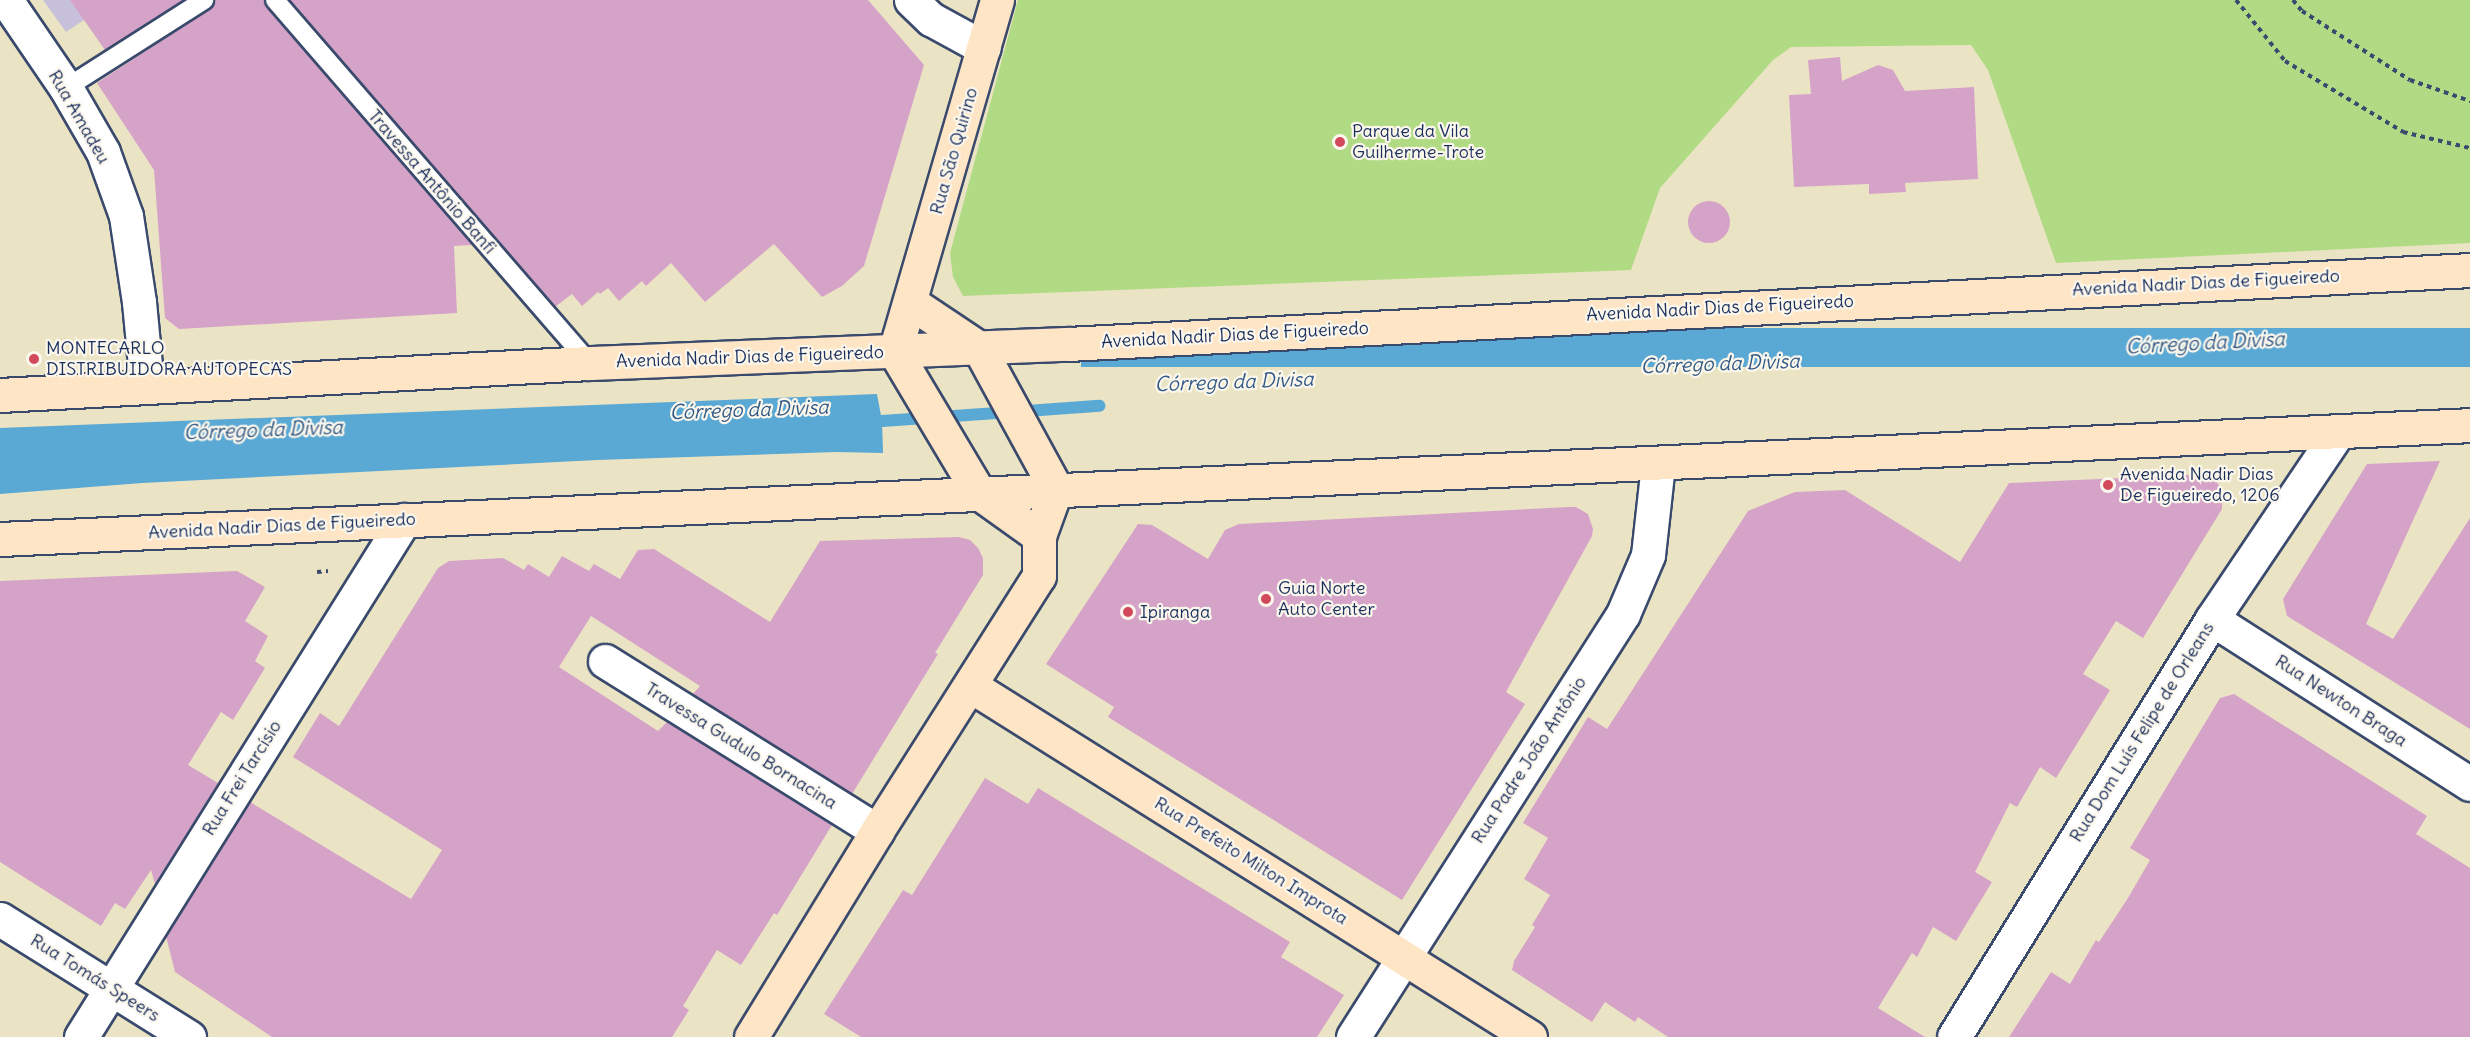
<!DOCTYPE html>
<meta charset="utf-8">
<style>
body{margin:0}
#map{position:relative;width:2470px;height:1037px;overflow:hidden;background:#ebe4c4;font-family:Delius,sans-serif}
div>[style]{position:absolute}
[style*='--x']{left:calc(var(--x)*1px);top:calc(var(--y)*1px);width:calc(var(--w)*1px);rotate:calc(var(--a)*1deg)}
.industrial>*{inset:0;background:#c6c0da}
.green>*{inset:0;background:#b1da85}
.water>*{inset:0;background:#5aa8d4;transform-origin:0 0}
.stream>*{height:12px;margin:-6px;padding:0 6px;transform-origin:6px;border-radius:6px;background:#5aa8d4}
.building>*{inset:0;background:#d5a3c8}
.round{border-radius:50%}
.path>*{height:4px;margin-top:-2px;transform-origin:0;background:repeating-linear-gradient(90deg,#3a4a6d 0 4.5px,transparent 0 9px)}
.roads{filter:drop-shadow(2px 0 #3a4a6d) drop-shadow(-2px 0 #3a4a6d) drop-shadow(0 2px #3a4a6d) drop-shadow(0 -2px #3a4a6d)}
.lane>*{height:18px;margin:-9px;padding:0 9px;transform-origin:9px;border-radius:9px;background:#fff}
.street>*{height:33px;margin:-16.5px;padding:0 16.5px;transform-origin:16.5px;border-radius:16.5px;background:#fff}
.secondary>*{height:33px;margin:-16.5px;padding:0 16.5px;transform-origin:16.5px;border-radius:16.5px;background:#fee5c5}
.dots>*{width:16px;height:16px;translate:-50% -50%;box-sizing:border-box;border:3px solid #fbf7ec;border-radius:50%}
span{translate:-50% -50%;white-space:nowrap;text-align:center;line-height:1.15;-webkit-text-stroke:4.5px #fbf7ec;paint-order:stroke}
.street-label{font-size:18px;color:#1b2f5e}
.poi-label{font-size:18px;color:#1b2f5e}
.left{translate:0 -50%;text-align:left}
.water-label{font-size:20px;color:#315987;font-style:italic}
</style>
<div id="map">
<div class="industrial">
<div style="clip-path:polygon(43px 0,114px 0,66px 32px)"></div>
</div>
<div class="green">
<div style="clip-path:polygon(1018px 0,2470px 0,2470px 243px,2056px 263px,1988px 70px,1971px 45px,1791px 47px,1773px 60px,1660px 188px,1631px 270px,963px 296px,953px 277px,950px 253px)"></div>
</div>
<div class="water">
<div style="left:2470px;top:328px;width:39px;height:1389px;rotate:90deg"></div>
<div style="clip-path:polygon(877px 394px,882px 421px,883px 453px,836px 452px,597px 460px,142px 483px,0 494px,0 428px)"></div>
</div>
<div class="stream">
<div style="--x:868;--y:422;--w:232;--a:-4"></div>
</div>
<div class="building">
<div style="clip-path:polygon(70px 0,183px 0,105px 50px)"></div>
<div style="clip-path:polygon(215px 0,264px 0,266px 7px,472px 245px,454px 246px,457px 313px,179px 329px,165px 318px,154px 170px,97px 83px,210px 9px)"></div>
<div style="clip-path:polygon(290px 0,868px 0,924px 65px,864px 266px,842px 286px,822px 297px,774px 244px,705px 302px,671px 263px,646px 286px,642px 281px,619px 301px,608px 288px,600px 294px,598px 292px,582px 306px,572px 294px,555px 307px)"></div>
<div style="clip-path:polygon(1840px 57px,1842px 81px,1878px 65px,1893px 70px,1905px 91px,1974px 87px,1978px 179px,1905px 183px,1906px 192px,1869px 194px,1869px 184px,1794px 187px,1789px 95px,1811px 94px,1808px 60px)"></div>
<div class="round" style="left:1688px;top:201px;width:42px;height:42px"></div>
<div style="clip-path:polygon(2440px 461px,2366px 624px,2393px 639px,2470px 518px,2470px 729px,2287px 616px,2283px 599px,2367px 464px)"></div>
<div style="clip-path:polygon(2213px 474px,2222px 492px,2222px 509px,2143px 638px,2116px 621px,2083px 674px,2110px 690px,2056px 778px,2040px 767px,2017px 807px,2010px 803px,1975px 872px,1992px 882px,1956px 941px,1933px 927px,1917px 957px,1912px 953px,1878px 1008px,1925px 1037px,1668px 1037px,1638px 1017px,1635px 1022px,1605px 1002px,1592px 1022px,1512px 970px,1514px 961px,1535px 927px,1532px 925px,1550px 895px,1524px 879px,1548px 838px,1523px 823px,1588px 717px,1607px 729px,1748px 511px,1795px 492px,1845px 490px,1960px 562px,2009px 483px)"></div>
<div style="clip-path:polygon(1569px 507px,1576px 507px,1588px 514px,1593px 529px,1592px 536px,1506px 692px,1525px 704px,1402px 900px,1108px 717px,1114px 707px,1046px 664px,1138px 524px,1152px 525px,1208px 559px,1225px 530px,1239px 524px)"></div>
<div style="clip-path:polygon(959px 537px,970px 540px,978px 548px,983px 558px,983px 575px,935px 653px,938px 654px,852px 794px,693px 694px,700px 686px,591px 616px,559px 667px,658px 731px,667px 722px,832px 825px,777px 915px,774px 913px,741px 965px,717px 950px,683px 1006px,689px 1010px,672px 1037px,272px 1037px,175px 972px,166px 936px,250px 802px,411px 899px,442px 850px,293px 757px,320px 713px,339px 726px,438px 568px,449px 561px,503px 558px,524px 570px,528px 564px,549px 577px,562px 556px,589px 571px,594px 564px,620px 579px,638px 550px,654px 549px,770px 622px,820px 541px)"></div>
<div style="clip-path:polygon(237px 571px,265px 587px,245px 621px,268px 636px,255px 661px,265px 668px,233px 720px,221px 712px,188px 765px,218px 783px,155px 884px,151px 870px,125px 909px,115px 903px,101px 926px,0 862px,0 581px)"></div>
<div style="clip-path:polygon(2234px 694px,2427px 816px,2416px 834px,2470px 868px,2470px 1037px,2009px 1037px,2051px 972px,2070px 984px,2096px 940px,2099px 942px,2128px 898px,2150px 860px,2130px 848px,2220px 698px)"></div>
<div style="clip-path:polygon(985px 778px,1028px 804px,1038px 788px,1290px 942px,1281px 957px,1344px 995px,1317px 1037px,861px 1037px,824px 1014px,903px 890px,912px 895px)"></div>
</div>
<div class="path">
<div style="--x:2236;--y:0;--w:78;--a:51.2"></div>
<div style="--x:2285;--y:61;--w:138;--a:31"></div>
<div style="--x:2403;--y:132;--w:69;--a:13.4"></div>
<div style="--x:2293;--y:0;--w:14;--a:51"></div>
<div style="--x:2302;--y:11;--w:128;--a:32.6"></div>
<div style="--x:2410;--y:80;--w:64;--a:19.3"></div>
<div style="--x:317;--y:572;--w:11;--a:-5"></div>
</div>
<div class="roads">
<div class="lane">
<div style="--x:275;--y:0;--w:480;--a:49.1"></div>
<div style="--x:66;--y:88;--w:164;--a:-32.5"></div>
</div>
<div class="street">
<div style="--x:6;--y:0;--w:107;--a:55.7"></div>
<div style="--x:66;--y:88;--w:74;--a:60"></div>
<div style="--x:103;--y:152;--w:68;--a:70.2"></div>
<div style="--x:126;--y:216;--w:87;--a:81.4"></div>
<div style="--x:139;--y:302;--w:85;--a:84.6"></div>
<div style="--x:911;--y:0;--w:28;--a:44"></div>
<div style="--x:931;--y:19;--w:60;--a:28.7"></div>
<div style="--x:2212;--y:619;--w:306;--a:32.6"></div>
<div style="--x:605;--y:661;--w:321;--a:32"></div>
<div style="--x:0;--y:919;--w:223;--a:32"></div>
<div style="--x:81;--y:1037;--w:610;--a:-58"></div>
<div style="--x:1353;--y:1037;--w:502;--a:-57.45"></div>
<div style="--x:1623;--y:614;--w:64;--a:-67"></div>
<div style="--x:1648;--y:555;--w:91;--a:-83.7"></div>
<div style="--x:1954;--y:1037;--w:491;--a:-58.3"></div>
<div style="--x:2212;--y:619;--w:225;--a:-56"></div>
</div>
<div class="secondary">
<div style="--x:997;--y:0;--w:366;--a:106.2"></div>
<div style="--x:895;--y:352;--w:164;--a:59.2"></div>
<div style="--x:979;--y:493;--w:74;--a:35.6"></div>
<div style="--x:0;--y:395;--w:590;--a:-3.11"></div>
<div style="--x:589;--y:363;--w:479;--a:-2.3"></div>
<div style="--x:1068;--y:344;--w:1404;--a:-3.02"></div>
<div style="--x:0;--y:539;--w:2473;--a:-2.64"></div>
<div style="--x:971;--y:686;--w:660;--a:32.12"></div>
<div style="--x:751;--y:1037;--w:241;--a:-58.5"></div>
<div style="--x:877;--y:831;--w:302;--a:-57.6"></div>
<div style="--x:1039;--y:576;--w:40;--a:-90"></div>
<div style="--x:1039;--y:536;--w:50;--a:-70.1"></div>
<div style="--x:1056;--y:489;--w:161;--a:-118.6"></div>
<div style="--x:979;--y:348;--w:83;--a:-146.3"></div>
</div>
</div>
<div class="dots">
<div style="left:1340px;top:142px;background:#d1495b"></div>
<div style="left:34px;top:359px;background:#d1495b"></div>
<div style="left:2108px;top:485px;background:#d1495b"></div>
<div style="left:1266px;top:599px;background:#d1495b"></div>
<div style="left:1128px;top:612px;background:#d1495b"></div>
</div>
<div class="street-label">
<span style="left:79px;top:117px;rotate:60deg">Rua Amadeu</span>
<span style="left:954px;top:151px;rotate:-74deg">Rua São Quirino</span>
<span style="left:432px;top:182px;rotate:49deg">Travessa Antônio Banfi</span>
<span style="left:2206px;top:283px;rotate:-3deg">Avenida Nadir Dias de Figueiredo</span>
<span style="left:1720px;top:308px;rotate:-3deg">Avenida Nadir Dias de Figueiredo</span>
<span style="left:1235px;top:335px;rotate:-3deg">Avenida Nadir Dias de Figueiredo</span>
<span style="left:750px;top:357px;rotate:-2deg">Avenida Nadir Dias de Figueiredo</span>
<span style="left:282px;top:526px;rotate:-3deg">Avenida Nadir Dias de Figueiredo</span>
<span style="left:2341px;top:701px;rotate:33deg">Rua Newton Braga</span>
<span style="left:2142px;top:732px;rotate:-58deg">Rua Dom Luís Felipe de Orleans</span>
<span style="left:741px;top:746px;rotate:32deg">Travessa Gudulo Bornacina</span>
<span style="left:1529px;top:760px;rotate:-57deg">Rua Padre João Antônio</span>
<span style="left:242px;top:778px;rotate:-58deg">Rua Frei Tarcísio</span>
<span style="left:1251px;top:861px;rotate:32deg">Rua Prefeito Milton Improta</span>
<span style="left:95px;top:978px;rotate:32deg">Rua Tomás Speers</span>
</div>
<div class="poi-label">
<span class="left" style="left:1352px;top:142px">Parque da Vila<br>Guilherme-Trote</span>
<span class="left" style="left:46px;top:359px">MONTECARLO<br>DISTRIBUIDORA AUTOPECAS</span>
<span class="left" style="left:2120px;top:485px">Avenida Nadir Dias<br>De Figueiredo, 1206</span>
<span class="left" style="left:1278px;top:599px">Guia Norte<br>Auto Center</span>
<span class="left" style="left:1140px;top:612px">Ipiranga</span>
</div>
<div class="water-label">
<span style="left:2205px;top:342px;rotate:-3deg">Córrego da Divisa</span>
<span style="left:1720px;top:363px;rotate:-2deg">Córrego da Divisa</span>
<span style="left:1234px;top:381px;rotate:-2deg">Córrego da Divisa</span>
<span style="left:749px;top:409px;rotate:-2deg">Córrego da Divisa</span>
<span style="left:263px;top:429px;rotate:-2deg">Córrego da Divisa</span>
</div>
</div>
